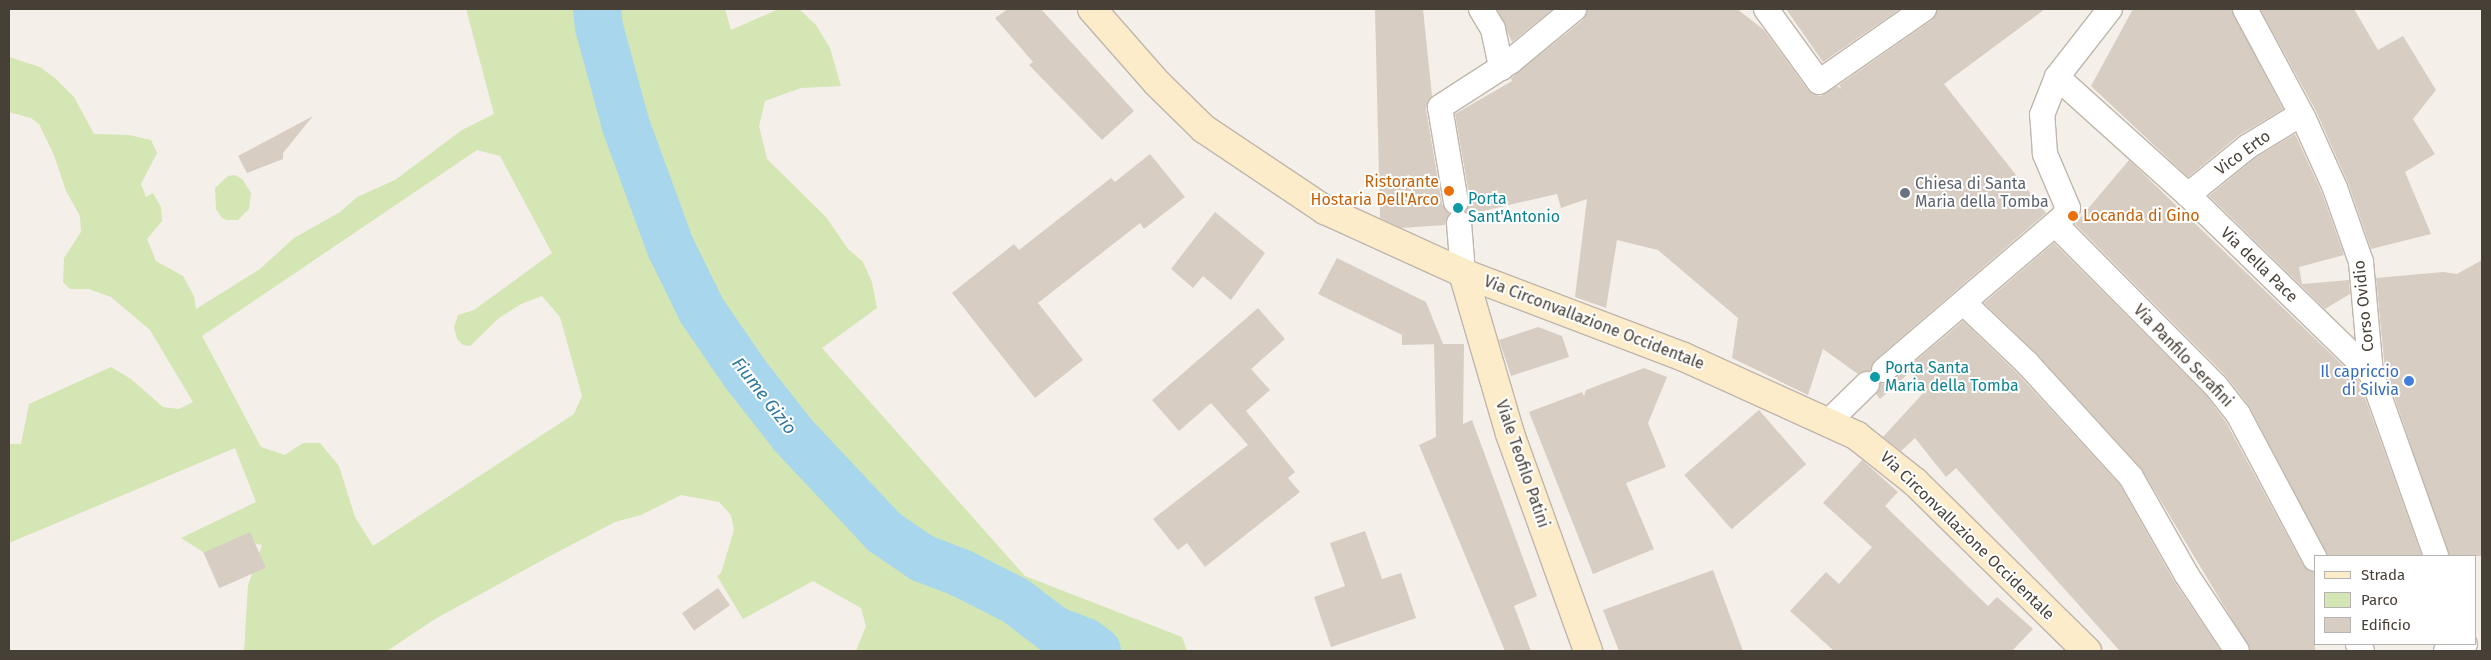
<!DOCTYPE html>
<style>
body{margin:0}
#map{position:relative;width:2491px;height:660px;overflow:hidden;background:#f4efe9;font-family:"Fira Sans",sans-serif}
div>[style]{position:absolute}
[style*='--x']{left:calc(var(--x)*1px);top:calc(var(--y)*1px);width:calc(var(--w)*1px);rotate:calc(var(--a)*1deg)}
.green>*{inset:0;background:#d3e6b3}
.river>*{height:48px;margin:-24px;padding:0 24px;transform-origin:24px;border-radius:24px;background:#a8d6ed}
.building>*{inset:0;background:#d8cdc2;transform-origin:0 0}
.roads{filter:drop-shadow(1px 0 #bfb6ac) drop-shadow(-1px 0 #bfb6ac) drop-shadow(0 1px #bfb6ac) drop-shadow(0 -1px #bfb6ac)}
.street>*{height:24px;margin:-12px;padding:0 12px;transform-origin:12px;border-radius:12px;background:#fff}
.secondary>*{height:28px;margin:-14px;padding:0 14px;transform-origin:14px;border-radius:14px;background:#fcecca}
.dots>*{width:14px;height:14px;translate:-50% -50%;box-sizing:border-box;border:2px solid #fff;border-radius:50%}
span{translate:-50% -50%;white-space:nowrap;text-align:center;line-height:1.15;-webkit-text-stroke:4px #fff;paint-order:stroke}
.street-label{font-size:16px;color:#474037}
.food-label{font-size:16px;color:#c56008}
.right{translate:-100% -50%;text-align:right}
.left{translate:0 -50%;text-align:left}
.worship-label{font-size:16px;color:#5b616d}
.culture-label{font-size:16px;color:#0d838f}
.shop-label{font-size:16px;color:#366cbe}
.water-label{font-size:18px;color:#31799e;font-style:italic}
.frame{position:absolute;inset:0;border:10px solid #474037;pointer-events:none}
.legend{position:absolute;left:2314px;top:555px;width:162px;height:90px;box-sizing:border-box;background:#fff;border:1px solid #b5b3af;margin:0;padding:6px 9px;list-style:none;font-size:15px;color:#474037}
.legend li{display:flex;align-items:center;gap:10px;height:25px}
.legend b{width:25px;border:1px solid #b5b3af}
</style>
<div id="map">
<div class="green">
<div style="clip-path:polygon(evenodd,466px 9px,725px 9px,731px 30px,779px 9px,799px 9px,816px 25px,830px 48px,841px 86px,801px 88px,765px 101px,759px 126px,767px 159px,826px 217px,848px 249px,863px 262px,872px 282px,877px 308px,822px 348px,1025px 576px,1182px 637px,1187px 651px,856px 651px,866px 626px,861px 608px,813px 581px,743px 619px,717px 576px,721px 573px,734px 530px,731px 515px,719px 502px,681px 495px,641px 515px,615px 522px,550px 556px,435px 619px,387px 651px,244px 651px,248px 585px,262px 545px,244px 541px,219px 562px,181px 538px,256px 502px,235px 448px,9px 543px,9px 444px,21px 444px,29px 404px,111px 367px,131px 379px,163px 407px,179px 409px,193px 402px,150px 330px,111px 297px,89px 289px,70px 289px,63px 282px,64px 258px,81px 232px,80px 216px,66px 191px,54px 155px,39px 124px,31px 118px,9px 112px,9px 57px,40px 67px,56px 79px,74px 97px,94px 134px,129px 135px,151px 140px,157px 153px,141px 184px,146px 197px,153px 193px,161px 207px,162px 221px,147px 239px,156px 261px,183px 276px,194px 296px,196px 309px,260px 269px,294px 238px,340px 212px,357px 197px,395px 180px,462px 130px,494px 114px,466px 9px,477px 150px,500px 156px,552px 253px,474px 310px,458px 315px,454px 327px,457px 339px,463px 345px,470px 346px,499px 318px,521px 304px,542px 296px,560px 317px,582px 396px,574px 414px,373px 546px,355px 517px,339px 466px,320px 443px,303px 443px,285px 455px,261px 447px,202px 336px,477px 150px)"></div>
<div style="clip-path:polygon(235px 175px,243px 180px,251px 193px,249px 209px,238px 220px,227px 220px,222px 218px,216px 209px,215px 188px,228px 176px)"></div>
</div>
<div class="river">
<div style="--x:597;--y:9;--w:18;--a:84"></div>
<div style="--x:599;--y:27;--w:103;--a:74.7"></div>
<div style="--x:626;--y:126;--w:130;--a:69.8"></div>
<div style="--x:671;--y:248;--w:70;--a:63.8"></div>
<div style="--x:702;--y:311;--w:78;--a:55.5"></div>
<div style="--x:746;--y:375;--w:76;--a:51.9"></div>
<div style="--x:793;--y:435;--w:133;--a:46.8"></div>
<div style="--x:884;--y:532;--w:46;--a:34.4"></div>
<div style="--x:922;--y:558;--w:42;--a:21"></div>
<div style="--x:961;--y:573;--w:62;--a:27"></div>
<div style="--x:1016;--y:601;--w:48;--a:37.3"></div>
<div style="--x:1054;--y:630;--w:33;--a:21"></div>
<div style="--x:1085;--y:642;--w:15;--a:37"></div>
</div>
<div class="building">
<div style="clip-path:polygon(1008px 9px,1041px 9px,1134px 111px,1102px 140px,1029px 65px,1033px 62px,995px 18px)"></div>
<div style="clip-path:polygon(1375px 9px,1423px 9px,1432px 96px,1426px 109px,1442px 204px,1449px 214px,1445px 225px,1401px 228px,1380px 218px)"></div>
<div style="clip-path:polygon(1497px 9px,1553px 9px,1512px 42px)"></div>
<div style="clip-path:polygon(1587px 9px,1737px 9px,1764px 30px,1808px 90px,1820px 96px,1837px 86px,1842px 89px,1839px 85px,1932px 20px,1938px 9px,2045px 9px,1944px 84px,2046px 213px,1875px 360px,1871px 371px,1858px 374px,1823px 349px,1808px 395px,1732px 358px,1738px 318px,1658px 250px,1617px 240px,1606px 308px,1575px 297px,1587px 199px,1561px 208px,1557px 194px,1474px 213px,1472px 220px,1466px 211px,1470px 200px,1455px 114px,1512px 81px,1511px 78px,1583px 20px)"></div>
<div style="clip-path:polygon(1786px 9px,1900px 9px,1823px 62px)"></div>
<div style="clip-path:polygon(2133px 9px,2231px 9px,2283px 109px,2238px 136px,2188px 177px,2091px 86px)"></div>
<div style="clip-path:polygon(2260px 9px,2354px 9px,2378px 50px,2403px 36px,2436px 90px,2413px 119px,2435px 154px,2405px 172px,2431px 234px,2371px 249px,2348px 183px,2316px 111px)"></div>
<div style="clip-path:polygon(313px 116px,283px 153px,283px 159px,247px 173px,238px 156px)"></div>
<div style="clip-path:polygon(2295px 134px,2322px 193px,2344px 255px,2299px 267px,2302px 284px,2349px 280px,2350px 294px,2325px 309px,2209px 196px,2255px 158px)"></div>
<div style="clip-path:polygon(1150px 154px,1185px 197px,1144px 229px,1140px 223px,1038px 303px,1083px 360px,1035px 398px,952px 293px,1014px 244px,1019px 250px,1111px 178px,1115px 182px)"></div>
<div style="clip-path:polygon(2129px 160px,2359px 381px,2422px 556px,2328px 556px,2249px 406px,2226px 376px,2075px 224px)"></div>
<div style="clip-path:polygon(1215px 212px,1265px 253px,1231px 300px,1203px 276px,1193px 288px,1171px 269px)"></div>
<div style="clip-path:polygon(2054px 243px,2206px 395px,2226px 422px,2303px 565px,2315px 573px,2315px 651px,2251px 651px,2141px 468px,2037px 354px,1984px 303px)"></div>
<div style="clip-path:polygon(1337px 258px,1426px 302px,1443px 344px,1402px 345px,1402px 335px,1318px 294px)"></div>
<div style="clip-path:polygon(2482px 260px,2482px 556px,2449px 556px,2385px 370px,2376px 278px,2443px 272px,2457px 274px)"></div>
<div style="clip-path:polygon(1258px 308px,1285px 339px,1251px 369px,1270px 390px,1246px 411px,1295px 472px,1288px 478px,1300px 492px,1205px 567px,1187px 543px,1178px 550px,1153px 519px,1248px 445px,1211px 403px,1179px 431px,1152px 400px)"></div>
<div style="clip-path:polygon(1963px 321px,2017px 373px,2120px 485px,2174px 581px,2221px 651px,2120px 651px,1956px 468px,1946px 477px,1915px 438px,1901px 451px,1883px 437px,1927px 389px,1910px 372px,1880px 399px,1876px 394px,1880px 383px,1893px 380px)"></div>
<div style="clip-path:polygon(1538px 327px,1562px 336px,1569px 357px,1511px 376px,1499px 340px)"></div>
<div style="clip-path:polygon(1434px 344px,1464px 344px,1463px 424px,1472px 420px,1537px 596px,1514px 606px,1531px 651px,1505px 651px,1419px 445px,1436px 437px)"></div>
<div style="clip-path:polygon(1644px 368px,1667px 377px,1648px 423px,1666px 467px,1626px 483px,1654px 549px,1593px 574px,1529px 412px,1582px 392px,1584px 396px,1586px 390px)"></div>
<div style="left:1759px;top:410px;width:72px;height:99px;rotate:49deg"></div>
<div style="clip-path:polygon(1862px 460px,1898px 492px,1885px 506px,1988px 606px,1997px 597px,2033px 629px,2012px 651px,1834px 651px,1790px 611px,1826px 572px,1839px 584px,1872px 547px,1823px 503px)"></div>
<div style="clip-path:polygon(1365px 531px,1382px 579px,1401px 573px,1416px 618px,1331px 647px,1314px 597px,1345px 586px,1330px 543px)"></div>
<div style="left:250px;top:532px;width:39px;height:51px;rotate:66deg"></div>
<div style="clip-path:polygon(1713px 570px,1743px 651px,1619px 651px,1603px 610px)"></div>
<div style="left:718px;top:588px;width:21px;height:44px;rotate:55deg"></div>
</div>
<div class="roads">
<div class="street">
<div style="--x:1481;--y:9;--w:23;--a:59"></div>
<div style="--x:1493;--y:29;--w:40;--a:78"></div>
<div style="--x:1766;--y:9;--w:90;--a:54"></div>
<div style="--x:1819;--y:82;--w:128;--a:-34.8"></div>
<div style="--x:2245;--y:9;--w:123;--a:61.8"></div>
<div style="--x:2303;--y:117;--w:78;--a:65.7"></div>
<div style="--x:2335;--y:188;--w:78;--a:70.6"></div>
<div style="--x:2361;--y:262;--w:111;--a:84.9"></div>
<div style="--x:2371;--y:373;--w:194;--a:70.4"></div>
<div style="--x:2057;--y:77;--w:176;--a:42"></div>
<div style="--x:2188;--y:195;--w:255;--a:44.2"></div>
<div style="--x:2188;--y:195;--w:76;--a:-39.1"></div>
<div style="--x:2247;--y:147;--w:63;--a:-31.4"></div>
<div style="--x:1456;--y:202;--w:96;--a:-99.6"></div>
<div style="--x:1440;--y:107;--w:85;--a:-32.9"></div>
<div style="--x:1511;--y:61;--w:82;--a:-39.5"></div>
<div style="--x:1459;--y:223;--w:50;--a:85.4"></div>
<div style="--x:2055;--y:224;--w:228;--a:45.2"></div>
<div style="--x:2216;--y:386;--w:36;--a:52"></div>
<div style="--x:2238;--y:414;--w:164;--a:62"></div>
<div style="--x:1964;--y:303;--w:87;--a:43.6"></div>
<div style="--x:2027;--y:363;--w:154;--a:47.6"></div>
<div style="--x:2131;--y:477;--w:112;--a:60.4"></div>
<div style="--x:2186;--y:574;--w:92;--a:56.5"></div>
<div style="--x:1884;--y:370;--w:235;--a:-40.5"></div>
<div style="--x:2063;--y:217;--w:10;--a:-61"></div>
<div style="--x:2068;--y:208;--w:59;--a:-113.1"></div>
<div style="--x:2045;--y:154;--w:39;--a:-94"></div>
<div style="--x:2042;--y:115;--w:41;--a:-68.5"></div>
<div style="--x:2057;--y:77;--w:86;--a:-52.1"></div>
<div style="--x:1829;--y:421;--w:53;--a:-44.2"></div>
<div style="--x:2358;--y:644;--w:8;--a:60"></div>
<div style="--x:2446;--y:651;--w:20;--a:-20"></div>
</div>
<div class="secondary">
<div style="--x:1092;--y:9;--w:98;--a:48.7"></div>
<div style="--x:1157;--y:83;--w:66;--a:44.4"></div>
<div style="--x:1204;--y:129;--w:146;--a:33.8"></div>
<div style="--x:1325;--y:210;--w:152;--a:24.5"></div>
<div style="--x:1463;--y:273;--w:236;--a:20.8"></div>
<div style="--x:1684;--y:357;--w:190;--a:24.5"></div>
<div style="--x:1857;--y:436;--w:74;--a:38.4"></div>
<div style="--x:1915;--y:482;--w:241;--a:44.5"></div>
<div style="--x:1463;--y:273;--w:168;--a:73.7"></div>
<div style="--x:1510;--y:434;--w:231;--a:70.2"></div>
</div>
</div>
<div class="dots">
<div style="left:1449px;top:191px;background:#e8710a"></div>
<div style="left:1905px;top:193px;background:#6b7280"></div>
<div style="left:1458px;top:208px;background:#0f9aa8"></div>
<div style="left:2073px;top:216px;background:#e8710a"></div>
<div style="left:1875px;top:377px;background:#0f9aa8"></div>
<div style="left:2409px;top:381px;background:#3f7fe0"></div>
</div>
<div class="street-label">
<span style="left:2243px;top:153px;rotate:-36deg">Vico Erto</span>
<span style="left:2259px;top:265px;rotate:44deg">Via della Pace</span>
<span style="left:2364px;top:306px;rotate:-96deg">Corso Ovidio</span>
<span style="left:1594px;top:323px;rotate:21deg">Via Circonvallazione Occidentale</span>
<span style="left:2183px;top:356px;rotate:46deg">Via Panfilo Serafini</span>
<span style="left:1522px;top:464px;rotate:71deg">Viale Teofilo Patini</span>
<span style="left:1967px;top:536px;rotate:44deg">Via Circonvallazione Occidentale</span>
</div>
<div class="food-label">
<span class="right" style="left:1439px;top:191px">Ristorante<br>Hostaria Dell'Arco</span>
<span class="left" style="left:2083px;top:216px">Locanda di Gino</span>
</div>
<div class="worship-label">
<span class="left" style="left:1915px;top:193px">Chiesa di Santa<br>Maria della Tomba</span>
</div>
<div class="culture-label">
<span class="left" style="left:1468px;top:208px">Porta<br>Sant'Antonio</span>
<span class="left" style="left:1885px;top:377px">Porta Santa<br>Maria della Tomba</span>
</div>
<div class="shop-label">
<span class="right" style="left:2399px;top:381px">Il capriccio<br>di Silvia</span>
</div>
<div class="water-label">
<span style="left:764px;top:396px;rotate:52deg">Fiume Gizio</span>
</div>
<div class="frame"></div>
<ul class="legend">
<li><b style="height:6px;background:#fcecca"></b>Strada</li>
<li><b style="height:14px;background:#d3e6b3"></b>Parco</li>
<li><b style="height:14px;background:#d8cdc2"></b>Edificio</li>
</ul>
</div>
